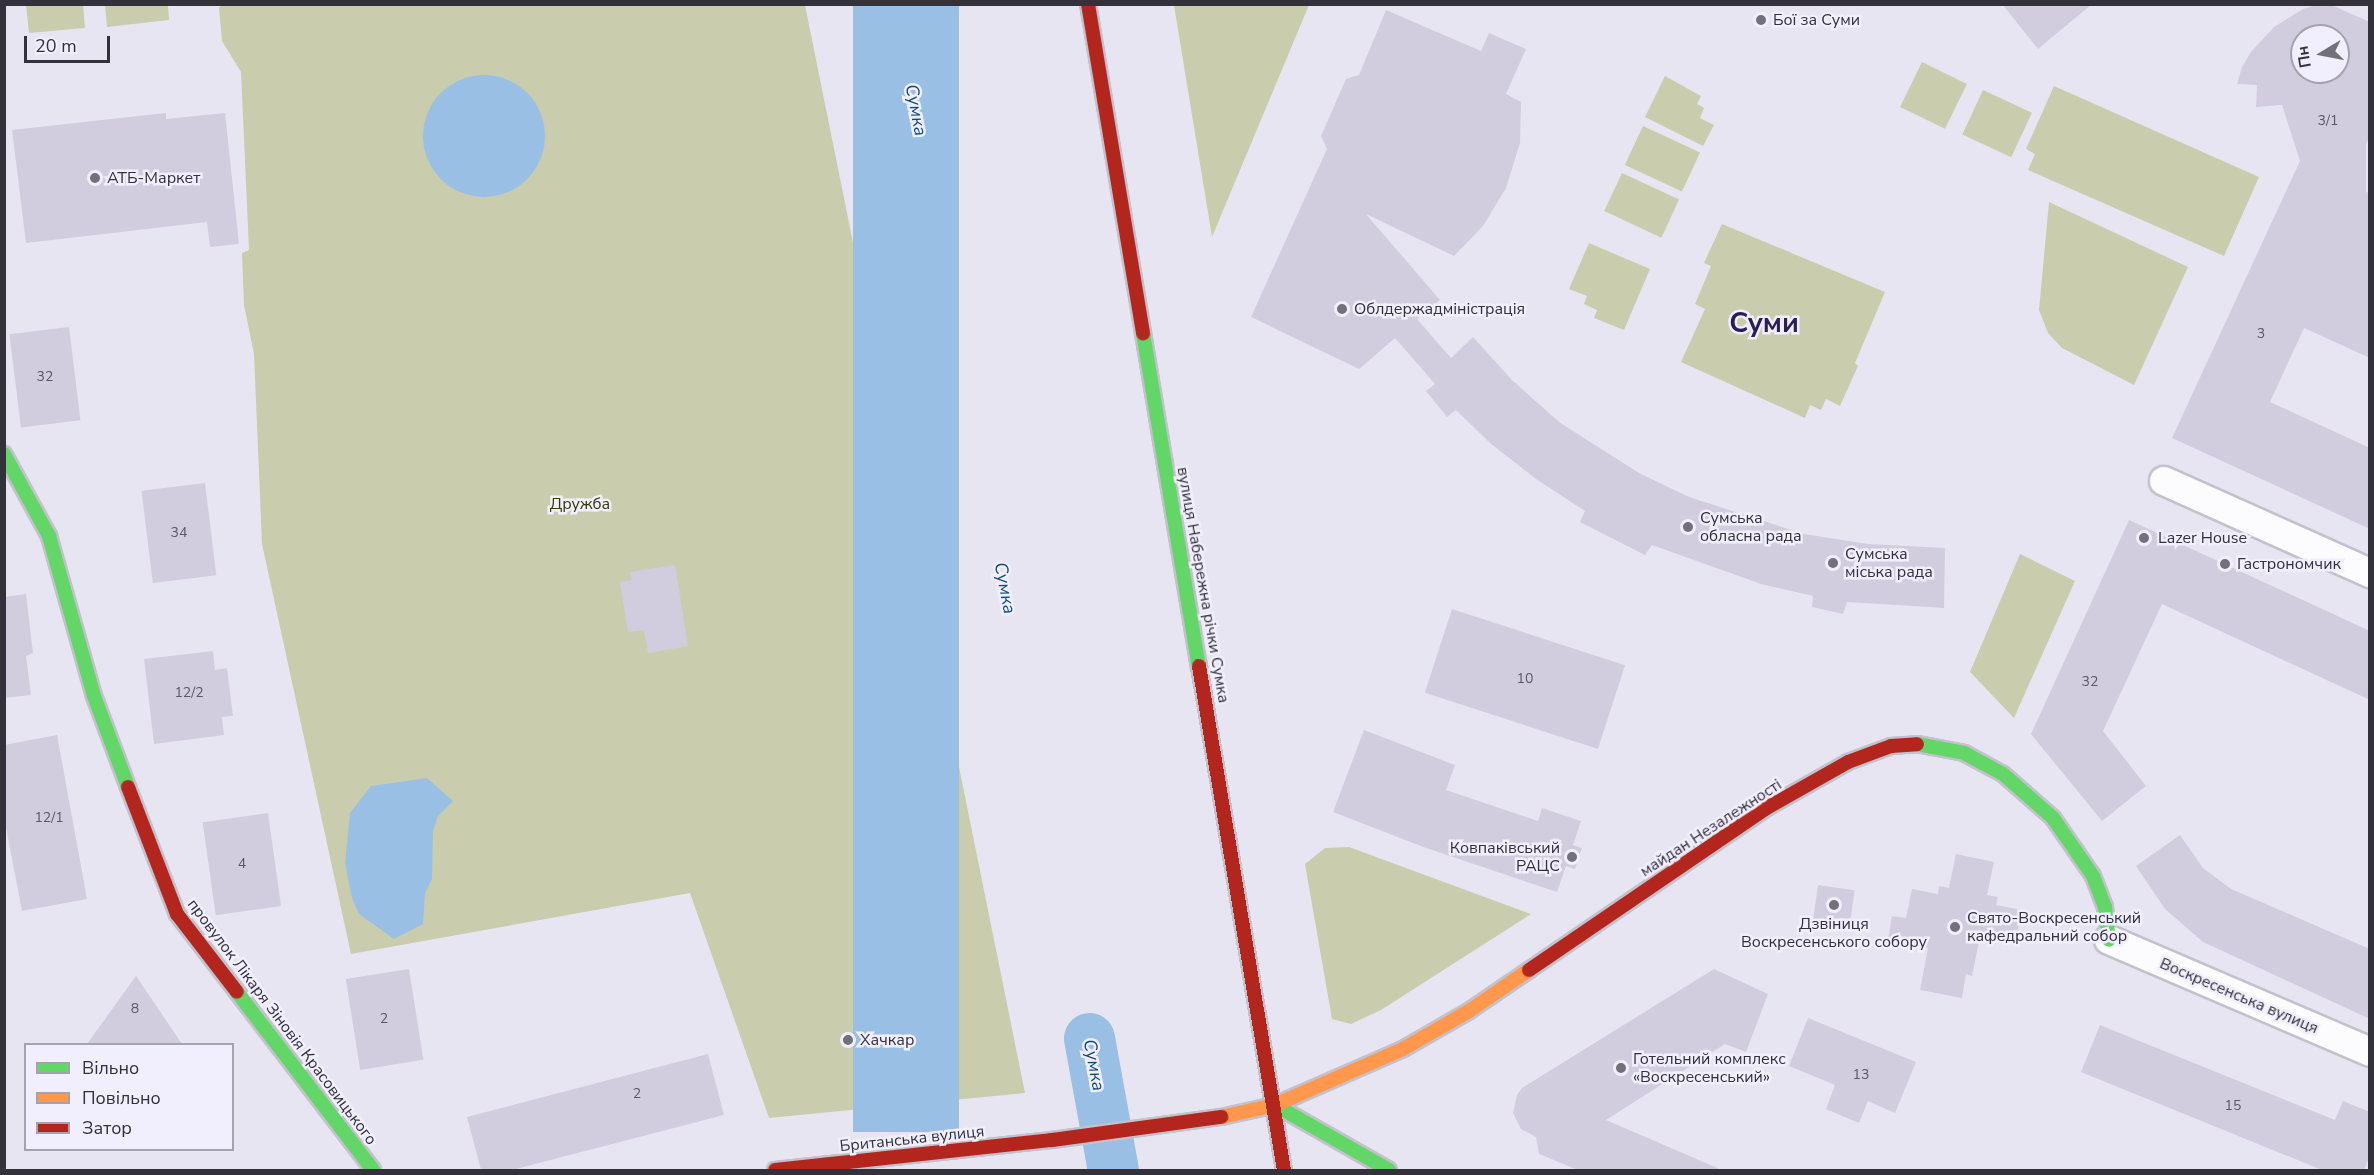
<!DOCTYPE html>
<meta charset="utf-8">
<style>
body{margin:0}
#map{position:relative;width:2374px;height:1175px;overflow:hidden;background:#e8e5f2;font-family:"Nunito Sans",sans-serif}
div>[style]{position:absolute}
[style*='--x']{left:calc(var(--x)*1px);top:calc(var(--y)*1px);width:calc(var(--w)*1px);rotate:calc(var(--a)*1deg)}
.green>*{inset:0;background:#c9cdad;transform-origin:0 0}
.water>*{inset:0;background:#9abfe5;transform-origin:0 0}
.round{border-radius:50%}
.pier>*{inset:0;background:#e8e5f2}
.river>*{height:51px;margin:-25.5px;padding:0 25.5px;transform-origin:25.5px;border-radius:25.5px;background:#9abfe5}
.building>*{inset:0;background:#d1cddf;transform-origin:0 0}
.roads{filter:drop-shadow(2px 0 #c3c1cc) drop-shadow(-2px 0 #c3c1cc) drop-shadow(0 2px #c3c1cc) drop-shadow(0 -2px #c3c1cc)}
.street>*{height:28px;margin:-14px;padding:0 14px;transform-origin:14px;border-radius:14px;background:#fcfbfd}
.fast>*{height:14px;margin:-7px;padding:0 7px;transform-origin:7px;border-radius:7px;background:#63d668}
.slow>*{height:14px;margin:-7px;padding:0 7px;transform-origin:7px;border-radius:7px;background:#ff974d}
.jam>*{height:14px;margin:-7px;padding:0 7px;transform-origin:7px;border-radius:7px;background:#b3261e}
.dots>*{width:16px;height:16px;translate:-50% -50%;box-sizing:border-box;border:3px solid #f1eefd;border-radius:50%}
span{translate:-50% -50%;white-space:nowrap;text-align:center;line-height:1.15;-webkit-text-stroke:5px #f1eefd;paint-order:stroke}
.number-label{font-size:14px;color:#5a5863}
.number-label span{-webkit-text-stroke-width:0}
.poi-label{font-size:16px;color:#33313a}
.left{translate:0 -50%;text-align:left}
.right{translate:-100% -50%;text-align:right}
.park-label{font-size:16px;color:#363b03}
.street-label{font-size:16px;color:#33313a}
.water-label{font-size:18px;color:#0d4c7a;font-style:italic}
.town-label{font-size:28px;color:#2b1e58;font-weight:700}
.frame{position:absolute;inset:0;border:6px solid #33313a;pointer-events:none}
.legend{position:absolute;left:24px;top:1043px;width:210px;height:108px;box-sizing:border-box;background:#f1eefd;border:2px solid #a5a2af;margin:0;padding:8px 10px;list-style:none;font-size:18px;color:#33313a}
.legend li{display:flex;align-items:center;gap:12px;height:30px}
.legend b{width:30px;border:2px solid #a5a2af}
.north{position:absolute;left:2290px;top:24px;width:60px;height:60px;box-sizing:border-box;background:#f1eefd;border:2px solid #a5a2af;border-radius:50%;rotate:260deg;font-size:16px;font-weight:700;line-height:24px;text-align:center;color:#33313a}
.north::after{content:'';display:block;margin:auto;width:21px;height:27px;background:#72707a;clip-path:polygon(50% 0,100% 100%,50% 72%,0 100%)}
.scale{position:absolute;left:24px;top:36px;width:86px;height:27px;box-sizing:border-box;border:3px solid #33313a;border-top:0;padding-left:8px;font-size:18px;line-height:21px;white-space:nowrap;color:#33313a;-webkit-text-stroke:4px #f1eefd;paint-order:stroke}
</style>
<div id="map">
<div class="green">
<div style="clip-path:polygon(222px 4px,805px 5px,1025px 1093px,769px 1118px,690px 893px,351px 954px,262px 544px,254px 354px,244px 305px,242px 253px,249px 250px,241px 72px,222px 41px,219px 8px)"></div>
<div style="clip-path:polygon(26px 5px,83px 5px,85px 28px,29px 33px)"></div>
<div style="clip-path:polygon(105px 5px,168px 5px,169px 20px,107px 27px)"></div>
<div style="clip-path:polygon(1174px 5px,1309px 5px,1212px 237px)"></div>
<div style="left:1922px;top:62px;width:50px;height:50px;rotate:26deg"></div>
<div style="clip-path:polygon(1665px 76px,1701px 96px,1697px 104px,1704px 108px,1700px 118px,1714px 125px,1703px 146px,1645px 117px)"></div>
<div style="clip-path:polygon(2054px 86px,2259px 177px,2224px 256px,2028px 170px,2035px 154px,2026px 149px)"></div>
<div style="left:1983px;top:90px;width:54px;height:49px;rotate:25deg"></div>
<div style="left:1643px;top:126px;width:63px;height:43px;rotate:25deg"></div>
<div style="left:1622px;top:173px;width:63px;height:42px;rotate:25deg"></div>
<div style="clip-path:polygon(2049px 202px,2188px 267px,2134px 385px,2062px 348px,2048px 333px,2039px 310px)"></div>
<div style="clip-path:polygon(1722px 224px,1885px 292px,1855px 363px,1858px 366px,1840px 406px,1826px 399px,1821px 410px,1810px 405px,1805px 418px,1681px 362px,1705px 309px,1695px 304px,1711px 266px,1704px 263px)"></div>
<div style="clip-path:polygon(1589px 243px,1650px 269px,1624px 330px,1594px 318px,1597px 310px,1584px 304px,1587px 296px,1569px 289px)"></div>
<div style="clip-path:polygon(2020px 554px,2075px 581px,2014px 718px,1970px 672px)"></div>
<div style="clip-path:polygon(1349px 847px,1531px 914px,1381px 1010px,1351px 1024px,1332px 1019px,1305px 864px,1325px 848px)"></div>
</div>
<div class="water">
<div style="left:853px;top:5px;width:106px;height:1127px"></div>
<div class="round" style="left:423px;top:75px;width:122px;height:122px"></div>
<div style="clip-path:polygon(427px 778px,453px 801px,438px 816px,433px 831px,432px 879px,425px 893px,423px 924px,394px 939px,359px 914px,352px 898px,345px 863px,350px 813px,371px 786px)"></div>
</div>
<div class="pier">
<div style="clip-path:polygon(1171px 1096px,1168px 1100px,1072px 1114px,1069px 1112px)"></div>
</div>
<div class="river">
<div style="--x:1089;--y:1038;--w:134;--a:79.7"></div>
</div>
<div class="building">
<div style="clip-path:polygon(2002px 4px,2092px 4px,2038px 49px)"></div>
<div style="clip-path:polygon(evenodd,2320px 4px,2329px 4px,2370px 22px,2370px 136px,2366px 144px,2366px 192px,2370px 193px,2370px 358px,2304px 328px,2270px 402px,2370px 448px,2370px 529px,2172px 438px,2300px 161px,2282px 105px,2256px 107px,2257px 85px,2237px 84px,2242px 67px,2251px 52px,2274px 27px,2303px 9px,2320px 4px,2302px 36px,2338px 36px,2338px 72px,2302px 72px,2302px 36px)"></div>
<div style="clip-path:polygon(1386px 10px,1481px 51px,1489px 33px,1526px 49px,1506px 94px,1521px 102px,1520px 143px,1506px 188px,1483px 226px,1454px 256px,1366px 214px,1440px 300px,1417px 319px,1451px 358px,1473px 337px,1512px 380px,1559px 422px,1639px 473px,1689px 497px,1804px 534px,1868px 544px,1945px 548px,1944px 608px,1847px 602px,1843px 614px,1812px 607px,1813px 596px,1761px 584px,1652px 545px,1645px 555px,1580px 522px,1585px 511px,1536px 479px,1490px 443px,1456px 410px,1447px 417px,1426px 391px,1435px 384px,1395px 338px,1359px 369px,1251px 317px,1327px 149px,1321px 136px,1346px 79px,1359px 75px)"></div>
<div style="clip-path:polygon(166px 113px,166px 119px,225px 113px,239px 244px,210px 247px,207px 222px,26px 243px,12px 130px)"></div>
<div style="left:69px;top:327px;width:94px;height:60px;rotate:83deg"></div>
<div style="left:205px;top:483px;width:93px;height:64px;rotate:83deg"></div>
<div style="clip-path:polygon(2129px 520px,2370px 631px,2370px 700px,2162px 604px,2103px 731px,2146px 786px,2102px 821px,2031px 734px)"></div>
<div style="clip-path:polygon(675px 565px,688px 646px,648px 653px,644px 630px,628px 632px,620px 582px,632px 580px,630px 572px)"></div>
<div style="clip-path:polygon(26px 594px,33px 653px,26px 656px,31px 695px,4px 698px,4px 597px)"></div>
<div style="left:1452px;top:609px;width:182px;height:88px;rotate:18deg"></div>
<div style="clip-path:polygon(213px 651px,215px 670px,227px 668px,233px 716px,222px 717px,224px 735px,154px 744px,144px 659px)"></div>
<div style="clip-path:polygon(1364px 730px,1455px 765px,1446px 790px,1538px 821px,1542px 808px,1581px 821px,1573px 845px,1582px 848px,1575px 869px,1566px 866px,1557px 892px,1426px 848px,1333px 812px)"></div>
<div style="clip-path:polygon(57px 735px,87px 899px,22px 911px,4px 817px,4px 745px)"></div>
<div style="left:268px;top:813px;width:94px;height:66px;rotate:82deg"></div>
<div style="clip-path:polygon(2180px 835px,2203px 868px,2231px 889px,2370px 949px,2370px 1019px,2203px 942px,2165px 909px,2136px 866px)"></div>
<div style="clip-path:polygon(1956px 854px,1994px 862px,1987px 895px,1998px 897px,1996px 905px,2022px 910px,2016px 939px,1991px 935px,1989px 944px,1979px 942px,1972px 976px,1966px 974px,1962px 998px,1920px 990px,1928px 948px,1888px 940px,1892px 916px,1906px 918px,1912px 889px,1938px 894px,1939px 886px,1949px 888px)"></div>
<div style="left:1818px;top:885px;width:37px;height:36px;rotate:8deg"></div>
<div style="left:409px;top:969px;width:92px;height:64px;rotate:81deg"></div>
<div style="clip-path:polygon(1714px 969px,1768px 994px,1746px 1052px,1725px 1044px,1606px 1120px,1722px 1170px,1578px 1170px,1539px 1154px,1536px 1137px,1521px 1129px,1513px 1113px,1517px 1095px,1522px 1088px)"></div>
<div style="clip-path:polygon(136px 976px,182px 1044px,87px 1044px)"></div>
<div style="clip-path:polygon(1808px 1018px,1916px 1062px,1895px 1113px,1868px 1101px,1859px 1123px,1826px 1109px,1835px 1085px,1789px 1066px)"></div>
<div style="clip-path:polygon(2100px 1025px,2335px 1120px,2343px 1101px,2370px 1112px,2370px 1155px,2364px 1170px,2322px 1170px,2081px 1072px)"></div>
<div style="clip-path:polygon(708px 1054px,724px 1115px,512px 1170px,481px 1170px,467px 1117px)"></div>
</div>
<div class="roads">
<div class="street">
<div style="--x:2164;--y:481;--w:226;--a:24.1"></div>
<div style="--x:2109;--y:940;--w:284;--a:23.2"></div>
</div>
<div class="fast">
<div style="--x:1143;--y:333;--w:338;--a:80.5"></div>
<div style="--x:4;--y:454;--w:94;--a:61.2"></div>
<div style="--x:49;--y:536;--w:166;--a:74.3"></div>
<div style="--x:94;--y:696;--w:97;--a:69.5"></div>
<div style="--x:1917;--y:744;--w:48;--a:10.8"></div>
<div style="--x:1964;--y:753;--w:44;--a:28.3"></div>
<div style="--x:2003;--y:774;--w:67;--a:41.3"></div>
<div style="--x:2053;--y:818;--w:70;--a:55.4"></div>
<div style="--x:2093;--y:876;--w:33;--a:69"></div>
<div style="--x:2105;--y:907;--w:33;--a:83"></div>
<div style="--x:237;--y:992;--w:224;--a:52.6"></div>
<div style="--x:1275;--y:1105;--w:131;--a:29.7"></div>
</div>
<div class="slow">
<div style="--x:1221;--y:1117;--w:55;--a:-12.5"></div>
<div style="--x:1275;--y:1105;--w:140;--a:-23.6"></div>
<div style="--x:1403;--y:1049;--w:76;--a:-29.9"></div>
<div style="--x:1469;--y:1011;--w:73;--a:-34.3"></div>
</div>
<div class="jam">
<div style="--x:1088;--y:4;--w:334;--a:80.5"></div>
<div style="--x:1199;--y:666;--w:511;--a:80.43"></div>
<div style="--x:128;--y:787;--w:136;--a:68.9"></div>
<div style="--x:177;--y:914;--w:98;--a:52.4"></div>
<div style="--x:1529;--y:970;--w:286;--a:-34.3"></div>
<div style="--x:1765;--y:809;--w:95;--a:-29.5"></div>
<div style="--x:1848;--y:762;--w:46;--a:-20.4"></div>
<div style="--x:1891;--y:746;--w:26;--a:-4"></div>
<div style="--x:775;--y:1170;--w:279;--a:-6.2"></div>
<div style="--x:1052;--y:1140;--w:171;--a:-7.8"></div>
</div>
</div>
<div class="dots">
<div style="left:1761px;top:20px;background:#72707a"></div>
<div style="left:95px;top:178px;background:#72707a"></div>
<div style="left:1342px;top:309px;background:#72707a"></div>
<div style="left:1688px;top:527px;background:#72707a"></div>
<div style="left:2144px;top:538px;background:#72707a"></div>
<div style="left:1833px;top:563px;background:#72707a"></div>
<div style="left:2225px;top:564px;background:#72707a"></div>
<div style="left:1572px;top:857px;background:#72707a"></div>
<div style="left:1834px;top:905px;background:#72707a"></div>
<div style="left:1955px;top:927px;background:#72707a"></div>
<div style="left:848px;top:1040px;background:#72707a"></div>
<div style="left:1621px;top:1068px;background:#72707a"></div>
</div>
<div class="number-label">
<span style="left:2328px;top:121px">3/1</span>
<span style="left:2261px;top:334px">3</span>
<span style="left:45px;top:377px">32</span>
<span style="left:179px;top:533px">34</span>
<span style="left:1525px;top:679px">10</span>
<span style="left:2090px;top:682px">32</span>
<span style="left:189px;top:693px">12/2</span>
<span style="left:49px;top:818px">12/1</span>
<span style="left:242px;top:864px">4</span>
<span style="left:135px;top:1009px">8</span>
<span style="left:384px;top:1019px">2</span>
<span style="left:1861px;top:1075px">13</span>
<span style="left:637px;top:1094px">2</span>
<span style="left:2233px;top:1106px">15</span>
</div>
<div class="poi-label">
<span class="left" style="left:1773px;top:20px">Бої за Суми</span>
<span class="left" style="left:107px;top:178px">АТБ-Маркет</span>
<span class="left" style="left:1354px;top:309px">Облдержадміністрація</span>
<span class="left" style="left:1700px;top:527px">Сумська<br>обласна рада</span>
<span class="left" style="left:2158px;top:538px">Lazer House</span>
<span class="left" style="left:1845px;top:563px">Сумська<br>міська рада</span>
<span class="left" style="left:2237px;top:564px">Гастрономчик</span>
<span class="right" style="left:1560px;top:857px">Ковпаківський<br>РАЦС</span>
<span class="left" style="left:1967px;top:927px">Свято-Воскресенський<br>кафедральний собор</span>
<span style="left:1834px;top:933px">Дзвіниця<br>Воскресенського собору</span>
<span class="left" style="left:860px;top:1040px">Хачкар</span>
<span class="left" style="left:1633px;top:1068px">Готельний комплекс<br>«Воскресенський»</span>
</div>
<div class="park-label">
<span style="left:580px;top:504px">Дружба</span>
</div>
<div class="street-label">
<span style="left:1203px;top:585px;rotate:80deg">вулиця Набережна річки Сумка</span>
<span style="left:1711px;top:828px;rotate:-33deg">майдан Незалежності</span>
<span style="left:2239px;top:996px;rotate:23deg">Воскресенська вулиця</span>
<span style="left:282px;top:1022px;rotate:53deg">провулок Лікаря Зіновія Красовицького</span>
<span style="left:912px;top:1139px;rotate:-6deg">Британська вулиця</span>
</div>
<div class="water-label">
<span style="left:916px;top:110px;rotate:79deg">Сумка</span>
<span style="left:1005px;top:588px;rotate:79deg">Сумка</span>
<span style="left:1094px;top:1065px;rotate:79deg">Сумка</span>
</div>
<div class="town-label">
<span style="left:1764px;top:323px">Суми</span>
</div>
<div class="frame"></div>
<ul class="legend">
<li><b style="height:8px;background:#63d668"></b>Вільно</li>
<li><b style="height:8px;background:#ff974d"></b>Повільно</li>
<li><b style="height:8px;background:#b3261e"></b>Затор</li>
</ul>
<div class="north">Пн</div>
<div class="scale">20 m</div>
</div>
